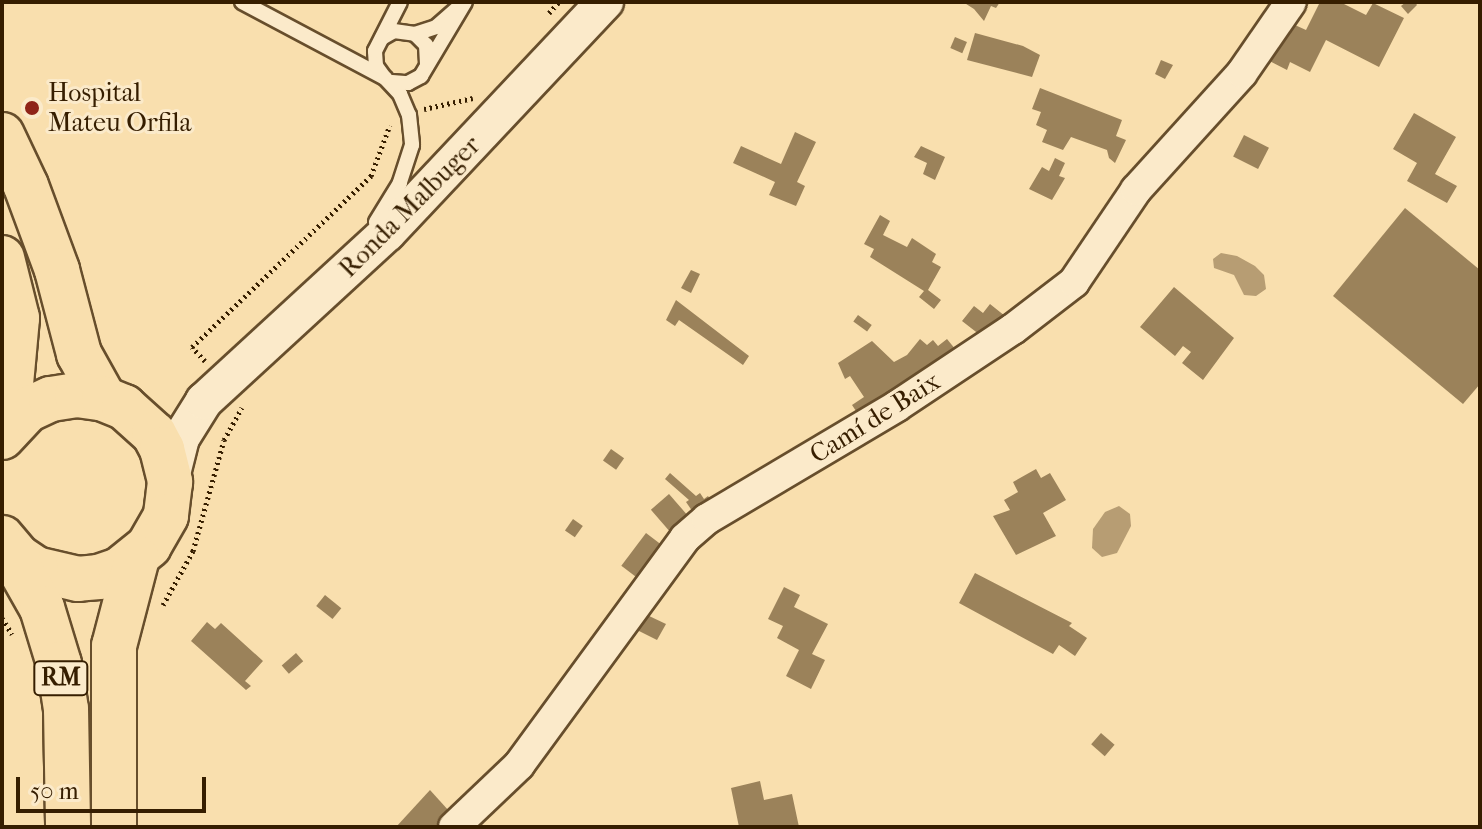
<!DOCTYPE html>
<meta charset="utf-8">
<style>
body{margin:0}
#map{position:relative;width:1482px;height:829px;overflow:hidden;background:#f9dfae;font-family:"IM FELL French Canon",serif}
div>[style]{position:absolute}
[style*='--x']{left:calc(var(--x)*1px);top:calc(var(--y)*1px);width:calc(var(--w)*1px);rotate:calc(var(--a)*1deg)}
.water>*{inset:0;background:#b79d73}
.building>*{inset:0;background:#9b825a;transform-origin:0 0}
.path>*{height:5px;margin-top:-2.5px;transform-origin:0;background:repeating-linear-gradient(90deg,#361e00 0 2px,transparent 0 6px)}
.roads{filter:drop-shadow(2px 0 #674e2c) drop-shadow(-2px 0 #674e2c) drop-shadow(0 2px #674e2c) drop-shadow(0 -2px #674e2c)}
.service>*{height:14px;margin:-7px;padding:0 7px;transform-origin:7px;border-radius:7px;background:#fbeaca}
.minor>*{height:30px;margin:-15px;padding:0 15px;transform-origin:15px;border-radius:15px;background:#fbeaca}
.tertiary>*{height:36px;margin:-18px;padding:0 18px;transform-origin:18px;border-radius:18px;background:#fbeaca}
.primary>*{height:44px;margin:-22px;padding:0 22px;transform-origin:22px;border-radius:22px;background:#f9dfae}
.dots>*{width:22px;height:22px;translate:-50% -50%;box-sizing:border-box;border:4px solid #fbeaca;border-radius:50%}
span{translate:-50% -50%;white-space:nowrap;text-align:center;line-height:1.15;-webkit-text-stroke:6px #fbeaca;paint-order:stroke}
.shield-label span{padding:2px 6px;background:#fbeaca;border:2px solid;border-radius:6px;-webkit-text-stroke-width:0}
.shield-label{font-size:24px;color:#361e00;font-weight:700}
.poi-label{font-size:26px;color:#361e00}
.left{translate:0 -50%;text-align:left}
.street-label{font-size:26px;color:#361e00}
.frame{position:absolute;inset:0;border:4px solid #361e00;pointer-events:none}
.scale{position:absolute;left:16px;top:777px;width:190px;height:36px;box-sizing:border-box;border:4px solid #361e00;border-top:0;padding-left:10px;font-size:24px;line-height:28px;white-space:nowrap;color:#361e00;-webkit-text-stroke:6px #fbeaca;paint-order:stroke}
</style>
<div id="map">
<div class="water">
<div style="clip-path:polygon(1221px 253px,1237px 256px,1255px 266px,1264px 275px,1266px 289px,1256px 296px,1244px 295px,1234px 275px,1214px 268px,1213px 259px)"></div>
<div style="clip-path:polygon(1119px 506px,1130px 514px,1131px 526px,1117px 553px,1102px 557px,1092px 548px,1093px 529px,1105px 512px)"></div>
</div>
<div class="building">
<div style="clip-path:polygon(963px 2px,1000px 2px,996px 8px,991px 6px,984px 21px,974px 9px)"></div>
<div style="clip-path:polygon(1320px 2px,1340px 2px,1366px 15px,1373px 3px,1404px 18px,1379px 67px,1326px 40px,1310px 72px,1290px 62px,1287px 70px,1262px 57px,1286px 21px,1306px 30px)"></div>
<div style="clip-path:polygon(1406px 2px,1415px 2px,1417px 5px,1408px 14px,1401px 6px)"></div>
<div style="clip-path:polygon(975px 33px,1023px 46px,1040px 55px,1032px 77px,967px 60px)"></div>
<div style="left:955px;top:37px;width:13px;height:12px;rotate:23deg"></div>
<div style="clip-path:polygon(1161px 60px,1173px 65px,1165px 79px,1155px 74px)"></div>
<div style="clip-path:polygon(1040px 88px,1122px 120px,1116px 136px,1126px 140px,1115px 163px,1109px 158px,1107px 150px,1071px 137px,1063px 150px,1042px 142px,1047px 130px,1036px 125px,1041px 112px,1032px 109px)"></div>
<div style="clip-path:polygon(1414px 113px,1456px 137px,1435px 174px,1457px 186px,1447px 203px,1407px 181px,1417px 163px,1393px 149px)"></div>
<div style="clip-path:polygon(795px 132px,816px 142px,797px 182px,805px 186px,796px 206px,769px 195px,775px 182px,733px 163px,741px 146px,781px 164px)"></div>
<div style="left:1244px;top:135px;width:28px;height:24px;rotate:27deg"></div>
<div style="clip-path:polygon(921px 146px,945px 157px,935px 180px,923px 174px,927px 163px,914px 157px)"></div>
<div style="clip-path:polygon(1055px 158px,1065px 163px,1059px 176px,1065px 178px,1052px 200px,1029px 189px,1042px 167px,1049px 171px)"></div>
<div style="clip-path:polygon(1405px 208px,1480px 270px,1480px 384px,1463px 404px,1333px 296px)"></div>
<div style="clip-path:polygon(880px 215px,890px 221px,883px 235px,907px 247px,912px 238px,936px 254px,932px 262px,941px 267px,928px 290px,941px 300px,934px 309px,919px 297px,924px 291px,870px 257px,874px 249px,864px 244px)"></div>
<div style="clip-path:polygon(691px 270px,700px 274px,691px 293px,681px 288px)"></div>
<div style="clip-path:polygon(1174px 287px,1234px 338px,1203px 380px,1182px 363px,1191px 352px,1183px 346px,1175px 356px,1140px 327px)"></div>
<div style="clip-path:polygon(676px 300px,749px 356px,743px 365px,679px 320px,675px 326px,666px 320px)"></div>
<div style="clip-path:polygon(990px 304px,1005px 316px,1014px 310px,989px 342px,962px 321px,974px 306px,983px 313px)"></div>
<div style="left:858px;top:315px;width:17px;height:8px;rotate:36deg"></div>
<div style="clip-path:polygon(920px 339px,927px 345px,933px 340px,938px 346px,947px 339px,960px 355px,862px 420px,852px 405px,864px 397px,850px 376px,845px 379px,838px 363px,872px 341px,894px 362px,907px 355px)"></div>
<div style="left:611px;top:449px;width:16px;height:14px;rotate:35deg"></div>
<div style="clip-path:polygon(1036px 469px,1041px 478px,1050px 473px,1066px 500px,1043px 513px,1056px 536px,1016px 555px,993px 516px,1010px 510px,1004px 500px,1018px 492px,1013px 482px)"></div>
<div style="clip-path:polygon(670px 473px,696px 496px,700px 493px,704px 499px,708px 496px,715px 507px,697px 518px,686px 502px,689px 500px,665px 479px)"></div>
<div style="left:669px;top:494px;width:37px;height:24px;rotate:49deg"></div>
<div style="left:573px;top:519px;width:12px;height:14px;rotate:35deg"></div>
<div style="left:646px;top:533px;width:21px;height:41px;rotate:37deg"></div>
<div style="clip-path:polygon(975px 573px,1072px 623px,1069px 626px,1087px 638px,1075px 656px,1059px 645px,1053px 654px,959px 603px)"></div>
<div style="clip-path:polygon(784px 587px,800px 595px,794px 607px,828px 624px,812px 654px,825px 660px,811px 689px,786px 676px,799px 650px,777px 638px,783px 626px,768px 619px)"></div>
<div style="left:325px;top:595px;width:21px;height:14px;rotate:39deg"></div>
<div style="clip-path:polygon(647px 615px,666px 624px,657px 640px,633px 628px)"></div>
<div style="clip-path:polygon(207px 622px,215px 629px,221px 623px,263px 661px,245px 681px,251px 686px,246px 690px,191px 641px)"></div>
<div style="left:296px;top:653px;width:11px;height:19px;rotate:49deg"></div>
<div style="left:1101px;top:733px;width:18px;height:15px;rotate:41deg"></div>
<div style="clip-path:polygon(760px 781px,764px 800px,792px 794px,799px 827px,739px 827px,731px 788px)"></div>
<div style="clip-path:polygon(430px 790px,449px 811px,436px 827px,396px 827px)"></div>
</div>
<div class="path">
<div style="--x:549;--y:13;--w:15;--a:-48"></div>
<div style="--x:424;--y:109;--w:50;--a:-12.7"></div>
<div style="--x:205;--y:361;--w:19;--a:-133"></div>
<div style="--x:192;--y:347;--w:248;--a:-43.7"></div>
<div style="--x:371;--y:176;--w:54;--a:-69.6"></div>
<div style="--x:163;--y:605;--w:62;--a:-60.9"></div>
<div style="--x:193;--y:551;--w:115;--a:-74.4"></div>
<div style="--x:224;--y:440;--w:37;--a:-61"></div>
<div style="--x:2;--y:618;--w:19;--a:58"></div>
</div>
<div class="roads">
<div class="service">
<div style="--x:242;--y:2;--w:162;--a:28"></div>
<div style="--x:385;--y:78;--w:22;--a:47"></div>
<div style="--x:400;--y:94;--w:23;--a:67"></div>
<div style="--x:409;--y:115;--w:30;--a:84"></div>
<div style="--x:412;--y:145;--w:40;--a:108"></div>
<div style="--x:400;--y:183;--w:46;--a:121.6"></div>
<div style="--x:415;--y:34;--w:22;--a:-18"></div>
<div style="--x:436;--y:27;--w:28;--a:-41"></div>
<div style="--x:382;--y:38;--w:14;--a:-30"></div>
<div style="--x:394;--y:31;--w:21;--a:8"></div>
<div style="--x:415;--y:34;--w:16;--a:45"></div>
<div style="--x:426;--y:45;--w:20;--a:87"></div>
<div style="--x:384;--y:77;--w:14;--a:-126"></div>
<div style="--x:376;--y:66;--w:15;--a:-94"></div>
<div style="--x:375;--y:51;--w:55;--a:-63"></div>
<div style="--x:392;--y:82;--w:16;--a:4"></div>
<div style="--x:408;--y:83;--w:15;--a:-28"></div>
<div style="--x:421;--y:76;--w:86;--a:-59.3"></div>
</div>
<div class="minor">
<div style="--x:454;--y:827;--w:90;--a:-43.6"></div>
<div style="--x:519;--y:765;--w:281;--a:-53.8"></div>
<div style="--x:685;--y:538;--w:29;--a:-41"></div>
<div style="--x:707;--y:519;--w:221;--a:-30.7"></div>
<div style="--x:897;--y:406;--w:139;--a:-33.6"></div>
<div style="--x:1013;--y:329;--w:77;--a:-37.6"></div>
<div style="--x:1074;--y:282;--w:111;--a:-56"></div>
<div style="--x:1136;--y:190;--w:158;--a:-47.8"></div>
<div style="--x:1242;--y:73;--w:86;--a:-55.4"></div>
</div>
<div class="tertiary">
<div style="--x:170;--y:482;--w:45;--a:-76"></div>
<div style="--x:181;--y:438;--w:44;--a:-58.1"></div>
<div style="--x:204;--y:401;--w:248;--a:-42.6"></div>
<div style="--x:387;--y:233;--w:318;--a:-46.7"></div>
</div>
<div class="primary">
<div style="--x:2;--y:135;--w:56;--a:64.8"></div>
<div style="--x:26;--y:186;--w:90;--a:69.7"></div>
<div style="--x:57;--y:270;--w:87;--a:75.3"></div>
<div style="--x:79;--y:354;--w:51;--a:60.9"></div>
<div style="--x:2;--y:258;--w:62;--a:76"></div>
<div style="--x:17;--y:318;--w:110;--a:95.2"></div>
<div style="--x:2;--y:437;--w:37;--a:-47"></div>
<div style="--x:27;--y:410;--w:26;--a:-25"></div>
<div style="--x:51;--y:399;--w:26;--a:-9"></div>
<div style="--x:77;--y:395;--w:27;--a:8"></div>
<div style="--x:104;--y:399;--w:22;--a:22"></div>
<div style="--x:124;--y:407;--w:40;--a:42"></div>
<div style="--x:154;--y:434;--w:17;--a:62"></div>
<div style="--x:162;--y:449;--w:34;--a:76"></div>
<div style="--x:170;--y:482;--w:34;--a:97"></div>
<div style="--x:166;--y:516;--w:34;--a:120"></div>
<div style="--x:149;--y:546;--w:38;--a:141"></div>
<div style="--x:119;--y:570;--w:21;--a:161"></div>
<div style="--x:99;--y:577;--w:21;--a:175"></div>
<div style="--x:78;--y:579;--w:43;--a:-166.6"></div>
<div style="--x:36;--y:569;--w:22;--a:-146"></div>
<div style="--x:18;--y:557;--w:25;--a:-130"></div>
<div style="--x:9;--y:550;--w:67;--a:60.4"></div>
<div style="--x:42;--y:608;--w:59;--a:73.1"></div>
<div style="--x:59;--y:664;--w:46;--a:81.2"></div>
<div style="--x:66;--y:709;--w:118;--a:89"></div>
<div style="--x:114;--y:827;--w:181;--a:-90"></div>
<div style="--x:114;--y:646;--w:91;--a:-75.4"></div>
</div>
</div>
<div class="dots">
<div style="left:32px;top:108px;background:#8f2418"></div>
</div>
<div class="shield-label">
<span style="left:61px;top:678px">RM</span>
</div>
<div class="poi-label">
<span class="left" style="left:48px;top:108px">Hospital<br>Mateu Orfila</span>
</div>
<div class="street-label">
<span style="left:410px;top:207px;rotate:-45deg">Ronda Malbuger</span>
<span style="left:875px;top:418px;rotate:-32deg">Camí de Baix</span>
</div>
<div class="frame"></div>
<div class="scale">50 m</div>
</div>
